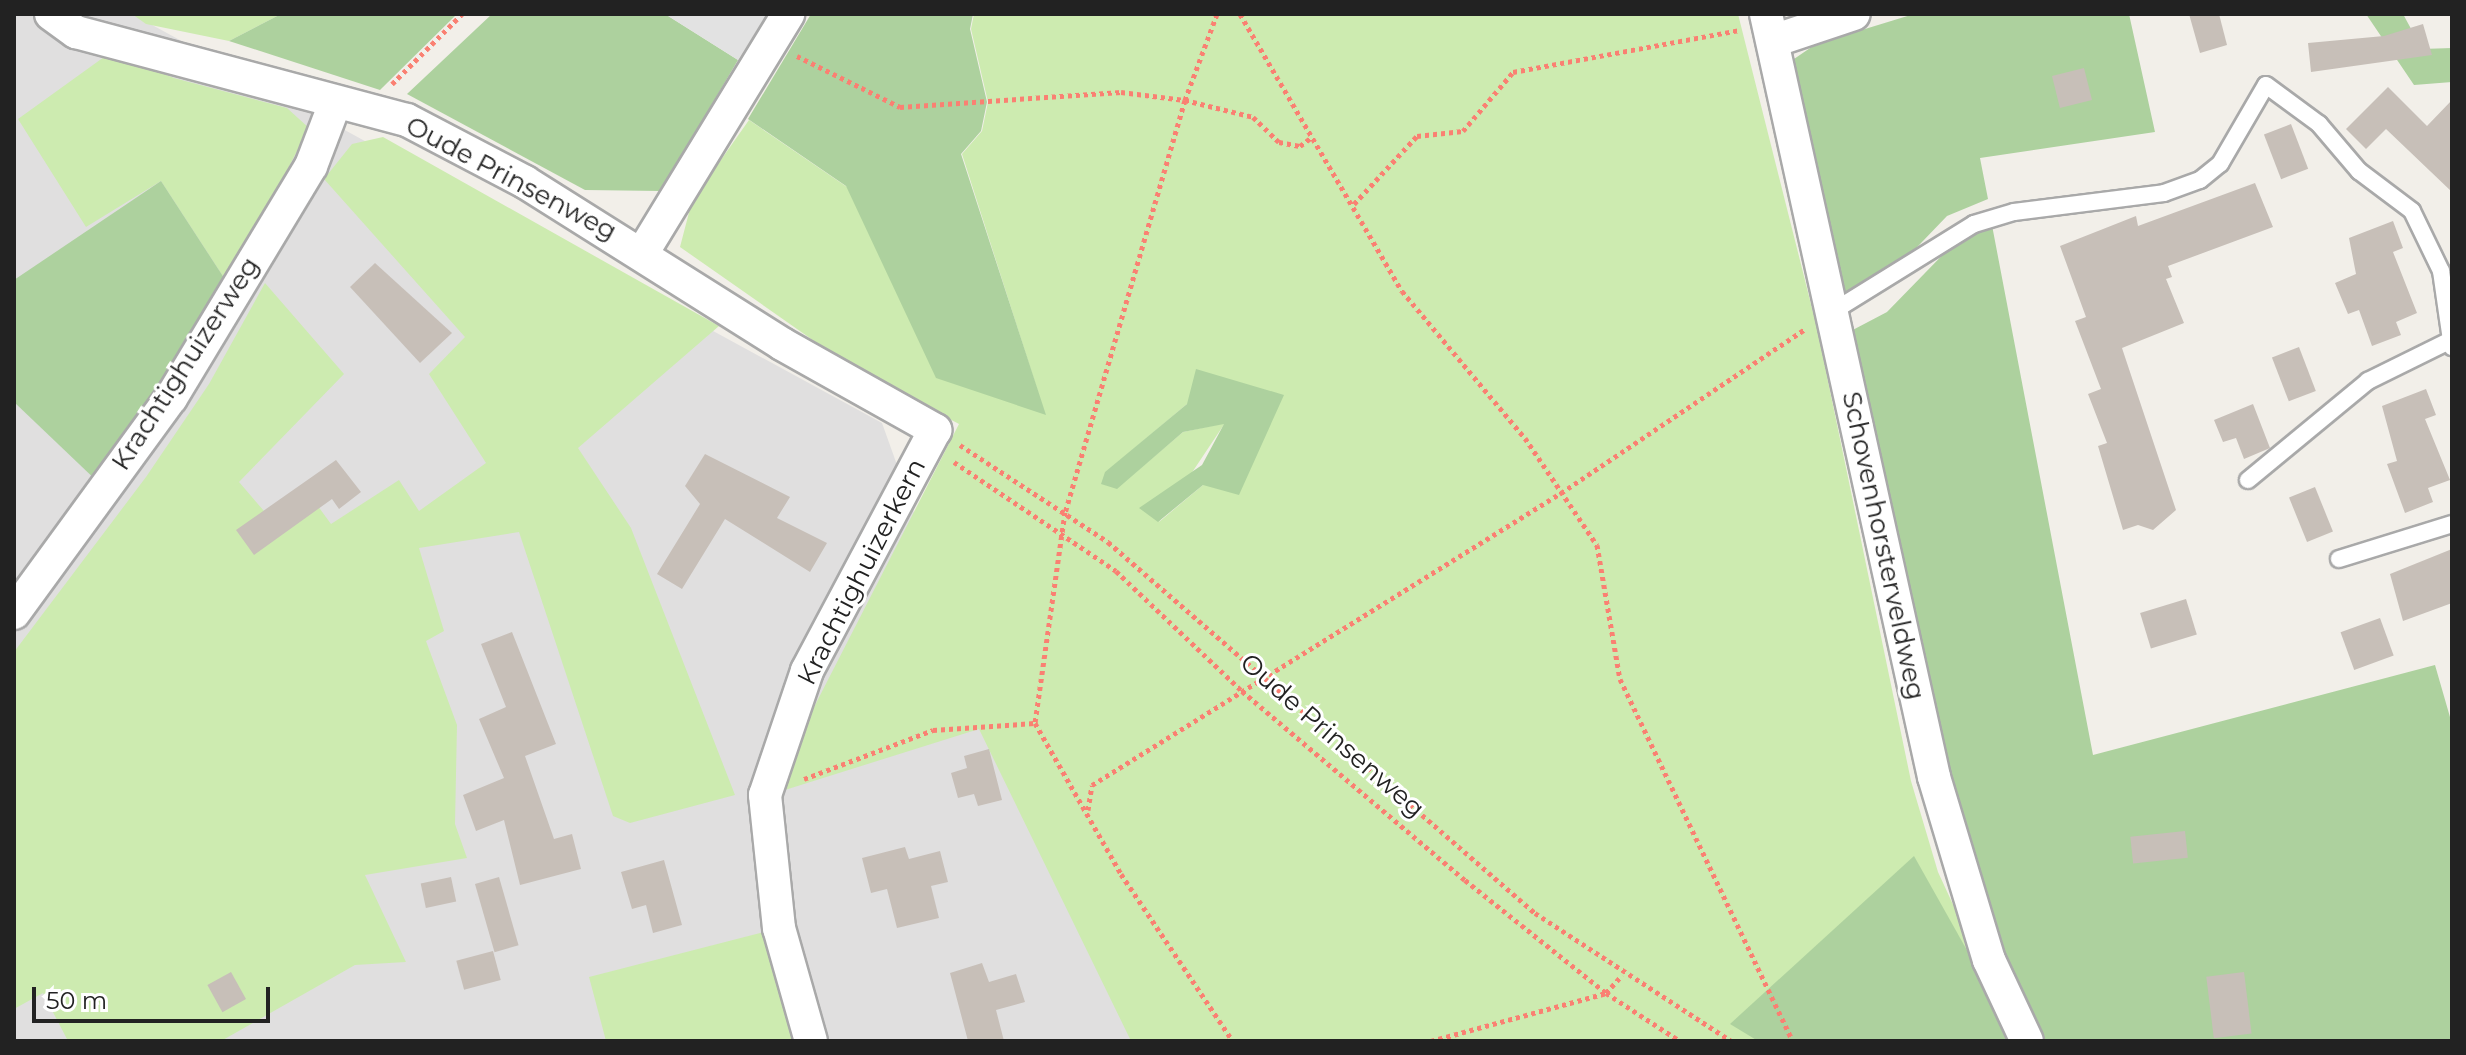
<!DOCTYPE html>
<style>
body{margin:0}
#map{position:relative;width:2466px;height:1055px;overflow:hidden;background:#f2efe9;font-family:Montserrat,sans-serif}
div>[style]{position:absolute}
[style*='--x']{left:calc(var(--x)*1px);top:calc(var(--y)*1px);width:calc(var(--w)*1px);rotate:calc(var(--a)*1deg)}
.residential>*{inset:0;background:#e0dfdf}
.grass>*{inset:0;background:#cdebb0}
.forest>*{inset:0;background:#add19e}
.parking>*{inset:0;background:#e2e2e2}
.building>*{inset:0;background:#c7bfb8;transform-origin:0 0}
.path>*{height:5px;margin-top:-2.5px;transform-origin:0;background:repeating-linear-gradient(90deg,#fa8072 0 4px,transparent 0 8px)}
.roads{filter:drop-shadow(2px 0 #a9a9a9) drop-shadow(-2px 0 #a9a9a9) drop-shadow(0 2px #a9a9a9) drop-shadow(0 -2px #a9a9a9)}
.lane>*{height:16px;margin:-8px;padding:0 8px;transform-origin:8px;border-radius:8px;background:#fff}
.street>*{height:32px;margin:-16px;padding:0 16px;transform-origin:16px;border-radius:16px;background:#fff}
span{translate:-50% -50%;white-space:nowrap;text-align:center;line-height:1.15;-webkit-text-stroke:6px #fff;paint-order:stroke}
.street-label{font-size:26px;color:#222}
.frame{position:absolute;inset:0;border:16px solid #222;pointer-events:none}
.scale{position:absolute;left:32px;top:987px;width:238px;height:36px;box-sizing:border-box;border:4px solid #222;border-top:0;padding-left:10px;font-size:24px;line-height:28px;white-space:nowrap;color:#222;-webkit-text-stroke:6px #fff;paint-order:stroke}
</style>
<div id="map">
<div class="residential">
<div style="clip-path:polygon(14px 14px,132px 14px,882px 423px,982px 702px,1178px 1041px,14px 1041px)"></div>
</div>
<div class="grass">
<div style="clip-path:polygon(132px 14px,281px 14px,229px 41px,146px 24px)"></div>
<div style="clip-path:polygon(evenodd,974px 14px,1738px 14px,1817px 328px,1911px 781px,1938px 872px,2016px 1041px,1131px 1041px,979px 729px,769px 795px,959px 424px,847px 364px,680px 247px,692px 201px,749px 120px,847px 187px,1045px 414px,962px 154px,982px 131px,988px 102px,971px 29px,974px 14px,1283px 395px,1203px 485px,1159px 522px,1225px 423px,1183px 432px,1117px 488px,1105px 473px,1187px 404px,1283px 395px)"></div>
<div style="clip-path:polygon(111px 52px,174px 78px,287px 108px,309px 128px,228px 284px,161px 181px,86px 227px,18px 119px)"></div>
<div style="clip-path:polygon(383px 137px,719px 326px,578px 448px,631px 528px,735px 795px,630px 823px,613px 816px,519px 532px,419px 548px,444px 631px,426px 641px,457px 725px,455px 824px,467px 858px,365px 875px,406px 962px,355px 965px,221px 1041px,68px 1041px,43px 993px,14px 1009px,14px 652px,146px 477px,209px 384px,265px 283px,344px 374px,239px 482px,264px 511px,304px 487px,331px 524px,399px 480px,419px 511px,486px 463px,429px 374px,465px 337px,324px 179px,352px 144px)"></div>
<div style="clip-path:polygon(772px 930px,802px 1041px,606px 1041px,589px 977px)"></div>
</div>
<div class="forest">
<div style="clip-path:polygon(281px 14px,457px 14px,380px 90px,229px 41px)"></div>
<div style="clip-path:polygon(492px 14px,665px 14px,738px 60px,661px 191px,585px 190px,407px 94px)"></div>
<div style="clip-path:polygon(811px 14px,973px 14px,970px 29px,987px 102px,981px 131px,961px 154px,1046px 415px,936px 378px,846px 186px,748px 119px)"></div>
<div style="clip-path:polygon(1914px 14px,2129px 14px,2155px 132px,1980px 158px,1988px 199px,1947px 216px,1872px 294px,1836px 297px,1791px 74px,1794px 59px,1816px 44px)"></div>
<div style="clip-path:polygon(2366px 14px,2403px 14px,2422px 49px,2452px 48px,2452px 82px,2414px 85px)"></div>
<div style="clip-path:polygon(161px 181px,228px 284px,101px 485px,14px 402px,14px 280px)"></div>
<div style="clip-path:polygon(1991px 220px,2093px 755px,2435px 665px,2452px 724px,2452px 1041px,2037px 1041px,1997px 954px,1941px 775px,1847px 333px,1887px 312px,1962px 235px)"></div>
<div style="clip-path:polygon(1196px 369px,1284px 395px,1239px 495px,1203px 485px,1158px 522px,1139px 508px,1202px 465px,1224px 424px,1183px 432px,1117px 489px,1101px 484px,1105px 472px,1187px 404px)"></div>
<div style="clip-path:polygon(1914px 856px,2018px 1041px,1758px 1041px,1730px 1024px)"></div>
</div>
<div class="parking">
<div style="clip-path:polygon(665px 14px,767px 14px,738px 60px)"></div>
</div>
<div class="building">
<div style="clip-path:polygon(2189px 14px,2219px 14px,2227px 45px,2200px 53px)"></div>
<div style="clip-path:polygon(2423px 24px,2432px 55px,2311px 72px,2308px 43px,2384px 36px)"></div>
<div style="left:2084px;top:68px;width:33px;height:33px;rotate:76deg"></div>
<div style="clip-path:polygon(2388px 87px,2427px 126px,2452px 100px,2452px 192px,2386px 129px,2366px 149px,2346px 129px)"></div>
<div style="left:2291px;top:124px;width:48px;height:29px;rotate:69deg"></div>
<div style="clip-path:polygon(2255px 183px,2273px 227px,2168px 266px,2172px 277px,2166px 279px,2184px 323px,2122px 348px,2176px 510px,2153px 530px,2138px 525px,2123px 530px,2098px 446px,2107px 443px,2088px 394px,2101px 389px,2075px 321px,2086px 317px,2060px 246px,2136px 216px,2138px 226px)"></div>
<div style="clip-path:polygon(2393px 221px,2403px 248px,2393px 252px,2417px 313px,2396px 322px,2401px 335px,2372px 346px,2359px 310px,2348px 314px,2335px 283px,2356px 274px,2349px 238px)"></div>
<div style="clip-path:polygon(375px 263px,452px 333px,420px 363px,350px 287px)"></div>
<div style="left:2299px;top:347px;width:47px;height:29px;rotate:69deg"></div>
<div style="clip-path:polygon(2426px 389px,2436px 415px,2425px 419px,2450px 480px,2428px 488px,2433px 502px,2405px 513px,2387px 464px,2397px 461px,2382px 406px)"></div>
<div style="clip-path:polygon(2253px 404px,2270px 448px,2244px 459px,2236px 438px,2223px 442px,2214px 420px)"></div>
<div style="clip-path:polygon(705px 454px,790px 497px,777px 518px,827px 543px,810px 572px,725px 519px,682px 589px,657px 574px,700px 504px,685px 486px)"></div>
<div style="clip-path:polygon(336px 460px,361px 492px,339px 509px,332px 499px,254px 555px,236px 530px)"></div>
<div style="left:2315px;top:487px;width:48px;height:28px;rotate:68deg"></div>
<div style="clip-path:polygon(2452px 549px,2452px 603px,2403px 621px,2390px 574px)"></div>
<div style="left:2186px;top:599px;width:37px;height:48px;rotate:73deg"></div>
<div style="left:2380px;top:618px;width:40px;height:42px;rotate:70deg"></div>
<div style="clip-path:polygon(512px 632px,556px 744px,525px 756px,554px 839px,572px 834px,581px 869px,520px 885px,504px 820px,476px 831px,463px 795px,504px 778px,479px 719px,506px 707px,481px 644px)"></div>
<div style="clip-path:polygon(989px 749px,1002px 800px,978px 806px,974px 794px,958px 798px,951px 773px,967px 768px,964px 756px)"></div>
<div style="left:2185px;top:831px;width:27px;height:55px;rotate:84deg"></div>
<div style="clip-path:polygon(905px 847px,909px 859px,940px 851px,948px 882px,931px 886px,939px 918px,897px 928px,887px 889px,871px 893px,862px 858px)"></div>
<div style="clip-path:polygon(664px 860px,682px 925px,653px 933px,646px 905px,632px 909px,621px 872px)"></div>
<div style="left:451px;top:877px;width:25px;height:31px;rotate:78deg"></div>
<div style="left:499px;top:877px;width:71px;height:25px;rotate:74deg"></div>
<div style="left:493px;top:951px;width:30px;height:38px;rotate:75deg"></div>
<div style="clip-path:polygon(982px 963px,989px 982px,1016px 974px,1025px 1002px,996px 1010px,1004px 1041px,968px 1041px,950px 973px)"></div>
<div style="left:231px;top:972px;width:31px;height:27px;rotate:61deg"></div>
<div style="left:2244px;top:972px;width:62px;height:38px;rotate:83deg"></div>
</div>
<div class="path">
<div style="--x:1217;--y:14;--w:92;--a:110.4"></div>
<div style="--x:1185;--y:100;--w:70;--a:14"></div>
<div style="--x:1253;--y:117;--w:36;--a:44"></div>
<div style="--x:1279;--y:142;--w:21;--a:11"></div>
<div style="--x:1300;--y:146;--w:15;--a:-37"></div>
<div style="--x:1240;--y:14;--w:321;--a:59.7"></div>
<div style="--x:1402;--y:291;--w:192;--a:50.1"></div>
<div style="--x:1525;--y:438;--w:129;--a:56.1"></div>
<div style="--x:1597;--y:545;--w:136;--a:80.3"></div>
<div style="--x:1620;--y:679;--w:401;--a:64.5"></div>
<div style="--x:797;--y:56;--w:115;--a:26.3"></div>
<div style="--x:900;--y:107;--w:222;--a:-3.9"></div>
<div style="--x:1121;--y:92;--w:64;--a:7.1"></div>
<div style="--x:1185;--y:100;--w:429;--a:106.2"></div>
<div style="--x:1065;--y:512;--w:213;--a:98.1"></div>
<div style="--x:392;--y:84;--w:99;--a:-45"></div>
<div style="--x:1354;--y:204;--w:93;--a:-47.2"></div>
<div style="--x:1417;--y:136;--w:46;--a:-6.2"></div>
<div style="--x:1463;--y:131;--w:77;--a:-49.7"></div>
<div style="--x:1513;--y:72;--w:230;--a:-10.5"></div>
<div style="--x:960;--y:445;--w:177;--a:33.2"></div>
<div style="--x:1108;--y:542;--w:566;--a:40.99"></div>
<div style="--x:1535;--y:913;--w:234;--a:33.1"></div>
<div style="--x:954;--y:462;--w:195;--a:33.9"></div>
<div style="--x:1116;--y:571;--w:174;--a:43.6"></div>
<div style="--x:1242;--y:691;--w:292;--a:40.3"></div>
<div style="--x:1465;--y:880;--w:181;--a:38.7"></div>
<div style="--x:1606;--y:993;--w:88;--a:33"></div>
<div style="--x:804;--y:779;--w:138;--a:-20.8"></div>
<div style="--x:933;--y:730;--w:102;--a:-3.9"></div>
<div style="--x:1035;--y:723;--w:174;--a:60.3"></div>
<div style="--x:1121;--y:874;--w:201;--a:56.2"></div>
<div style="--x:1088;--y:810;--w:25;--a:-81"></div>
<div style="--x:1092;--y:785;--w:552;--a:-31.91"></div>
<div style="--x:1561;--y:493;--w:293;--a:-33.9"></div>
<div style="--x:1431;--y:1041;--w:181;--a:-15.3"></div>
<div style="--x:1606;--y:993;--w:24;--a:-48"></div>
</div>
<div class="roads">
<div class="lane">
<div style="--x:1832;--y:312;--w:167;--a:-31.8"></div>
<div style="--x:1974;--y:224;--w:42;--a:-16.7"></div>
<div style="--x:2014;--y:212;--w:151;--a:-7.2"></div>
<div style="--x:2164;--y:193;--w:38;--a:-20"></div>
<div style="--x:2200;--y:180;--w:26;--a:-39"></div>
<div style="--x:2220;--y:164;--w:91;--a:-59.8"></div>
<div style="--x:2266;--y:85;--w:66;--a:36.3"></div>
<div style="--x:2319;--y:124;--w:62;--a:49.6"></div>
<div style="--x:2359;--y:171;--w:66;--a:37"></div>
<div style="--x:2412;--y:211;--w:67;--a:64.2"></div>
<div style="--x:2441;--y:271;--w:77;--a:81.8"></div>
<div style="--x:2248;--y:480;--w:156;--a:-39.5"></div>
<div style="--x:2368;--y:381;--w:93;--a:-26.3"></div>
<div style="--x:2339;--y:559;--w:118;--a:-17.2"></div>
</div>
<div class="street">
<div style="--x:51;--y:14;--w:31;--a:36"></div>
<div style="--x:76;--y:32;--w:342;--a:14.9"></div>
<div style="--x:407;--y:120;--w:133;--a:27.7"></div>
<div style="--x:525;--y:182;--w:304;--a:32.2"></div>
<div style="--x:782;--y:344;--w:176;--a:29.3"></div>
<div style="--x:935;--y:430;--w:273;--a:118"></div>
<div style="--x:807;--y:671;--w:131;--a:108.7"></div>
<div style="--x:765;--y:795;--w:134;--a:84"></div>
<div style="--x:779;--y:928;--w:117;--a:74.2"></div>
<div style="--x:1766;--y:14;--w:781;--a:77.58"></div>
<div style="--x:1934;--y:777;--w:191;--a:73.3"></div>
<div style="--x:1989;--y:960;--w:89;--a:64.9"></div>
<div style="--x:1773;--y:41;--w:85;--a:-18.4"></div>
<div style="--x:643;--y:252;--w:279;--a:-58.6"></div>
<div style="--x:14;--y:613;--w:266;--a:-53.9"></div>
<div style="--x:171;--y:398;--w:271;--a:-58.9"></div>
<div style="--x:311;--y:166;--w:67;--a:-69.1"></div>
</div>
</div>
<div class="street-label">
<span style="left:511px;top:179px;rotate:28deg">Oude Prinsenweg</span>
<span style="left:186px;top:364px;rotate:-57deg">Krachtighuizerweg</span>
<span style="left:1883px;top:546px;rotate:78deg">Schovenhorsterveldweg</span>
<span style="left:862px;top:572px;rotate:-63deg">Krachtighuizerkern</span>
<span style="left:1332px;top:736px;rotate:41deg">Oude Prinsenweg</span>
</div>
<div class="frame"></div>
<div class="scale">50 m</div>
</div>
